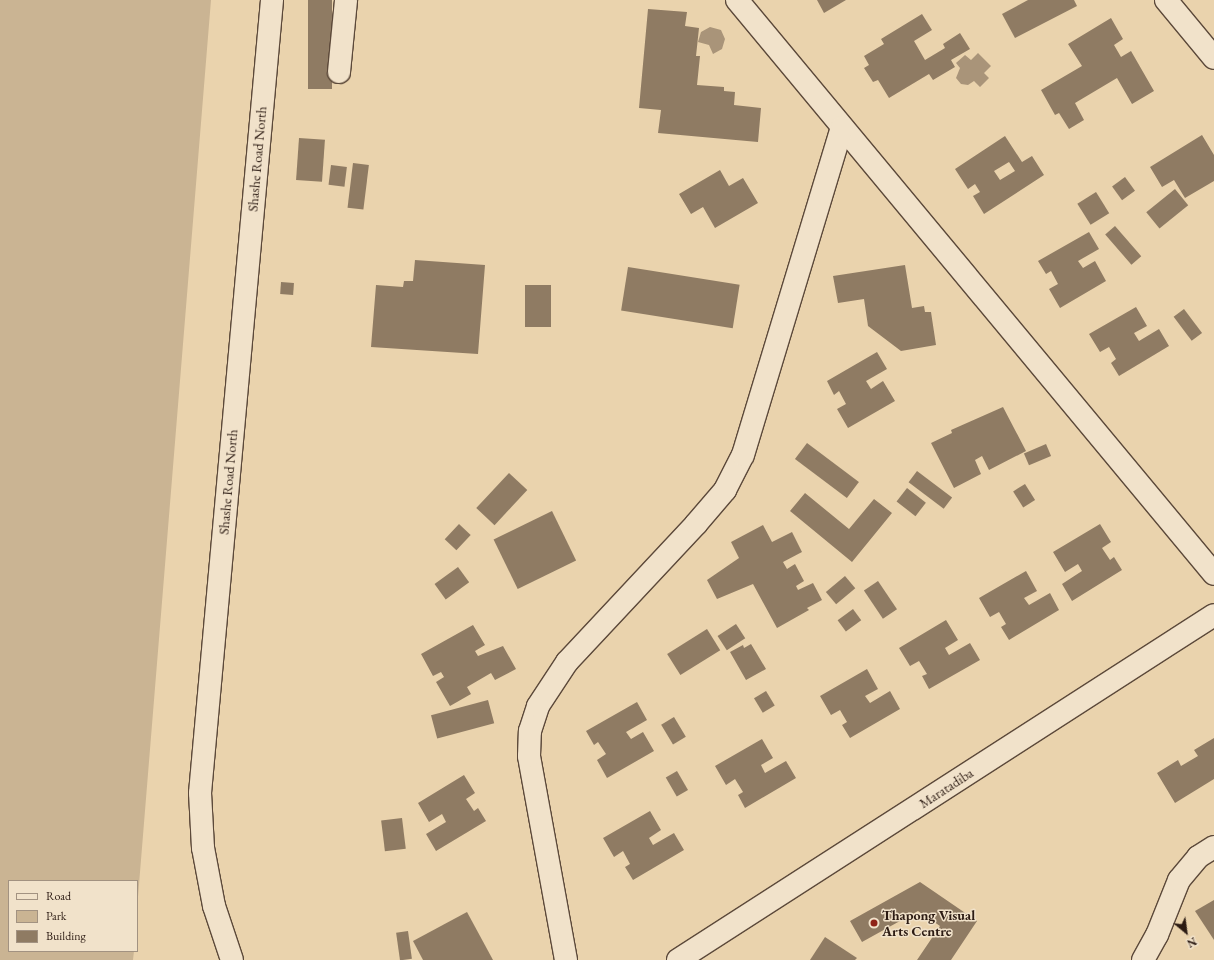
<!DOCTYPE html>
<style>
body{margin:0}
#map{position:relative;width:1214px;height:960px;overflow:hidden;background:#ead3ad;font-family:"EB Garamond",serif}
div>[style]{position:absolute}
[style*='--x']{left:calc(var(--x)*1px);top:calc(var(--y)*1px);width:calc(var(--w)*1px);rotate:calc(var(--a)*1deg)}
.green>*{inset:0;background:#cab493}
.water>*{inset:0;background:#a99479}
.building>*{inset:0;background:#8f7b63;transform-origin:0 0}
.roads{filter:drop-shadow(1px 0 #5c493a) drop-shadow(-1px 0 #5c493a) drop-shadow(0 1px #5c493a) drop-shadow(0 -1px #5c493a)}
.minor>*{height:22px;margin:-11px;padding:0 11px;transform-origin:11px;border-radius:11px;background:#f1e2ca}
.dots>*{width:11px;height:11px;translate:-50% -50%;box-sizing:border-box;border:2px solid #f1e2ca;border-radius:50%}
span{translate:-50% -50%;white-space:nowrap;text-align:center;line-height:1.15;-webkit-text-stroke:3px #f1e2ca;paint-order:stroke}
.street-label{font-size:14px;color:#2c1b13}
.poi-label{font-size:14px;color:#2c1b13;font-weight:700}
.left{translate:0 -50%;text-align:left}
.legend{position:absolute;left:8px;top:880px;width:130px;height:72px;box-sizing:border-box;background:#f1e2ca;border:1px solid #a29281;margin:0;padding:5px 7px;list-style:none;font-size:12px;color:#2c1b13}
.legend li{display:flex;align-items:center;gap:8px;height:20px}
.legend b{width:20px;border:1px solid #a29281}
.north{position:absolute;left:1166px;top:912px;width:40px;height:40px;-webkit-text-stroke:3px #f1e2ca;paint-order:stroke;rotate:151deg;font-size:11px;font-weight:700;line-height:16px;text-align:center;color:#2c1b13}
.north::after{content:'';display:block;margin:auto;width:14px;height:18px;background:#2c1b13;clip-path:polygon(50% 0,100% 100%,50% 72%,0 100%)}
</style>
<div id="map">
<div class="green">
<div style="clip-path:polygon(0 0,211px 0,137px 909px,137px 881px,9px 881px,9px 951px,134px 951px,133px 960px,0 960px)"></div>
</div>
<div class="water">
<div style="clip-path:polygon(710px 27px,721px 30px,725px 39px,722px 49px,713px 54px,709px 45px,698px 42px,701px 32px)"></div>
<div style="clip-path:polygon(978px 53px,991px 66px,984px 73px,989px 78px,980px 87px,974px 81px,968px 85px,961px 84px,956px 78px,960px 68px,956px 63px,965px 55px,971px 60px)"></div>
</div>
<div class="building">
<div style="left:308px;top:0;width:24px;height:89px"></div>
<div style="clip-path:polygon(817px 0,846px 0,824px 13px)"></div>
<div style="clip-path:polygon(1028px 0,1074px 0,1077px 6px,1015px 38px,1002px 14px)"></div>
<div style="clip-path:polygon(648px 9px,687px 12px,685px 26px,699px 28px,696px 56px,700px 56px,697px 85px,724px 87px,724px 91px,735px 92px,734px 105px,761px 108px,758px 142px,658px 133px,661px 110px,639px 108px)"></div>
<div style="clip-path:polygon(922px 14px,932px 30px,914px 41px,925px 60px,945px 48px,943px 44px,960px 33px,970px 49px,951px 60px,955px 67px,933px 80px,929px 74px,889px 98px,878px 80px,873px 82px,864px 68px,869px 65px,864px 56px,884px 44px,881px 39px)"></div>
<div style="clip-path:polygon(1111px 18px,1123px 39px,1114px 45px,1121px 57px,1131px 51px,1154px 91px,1132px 104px,1117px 78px,1075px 103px,1084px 120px,1069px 129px,1059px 113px,1055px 115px,1041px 90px,1082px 66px,1068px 44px)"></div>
<div style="clip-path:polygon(1202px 135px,1214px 155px,1214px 181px,1185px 198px,1174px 180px,1162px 187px,1150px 167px)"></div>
<div style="clip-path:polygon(evenodd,1005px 136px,1022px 162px,1032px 156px,1044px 175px,984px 214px,973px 196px,980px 192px,975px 184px,968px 189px,955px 169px,1005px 136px,1009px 162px,1015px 171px,1000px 180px,994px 171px,1009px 162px)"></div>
<div style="left:299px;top:138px;width:26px;height:42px;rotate:4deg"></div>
<div style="left:353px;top:163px;width:16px;height:45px;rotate:7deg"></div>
<div style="left:331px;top:165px;width:16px;height:20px;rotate:7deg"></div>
<div style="clip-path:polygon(720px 170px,729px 186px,743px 178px,758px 203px,715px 228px,703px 207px,691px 214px,679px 194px)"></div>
<div style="left:1125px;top:177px;width:17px;height:16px;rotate:54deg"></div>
<div style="left:1175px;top:189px;width:21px;height:37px;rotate:51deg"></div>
<div style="left:1096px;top:192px;width:25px;height:22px;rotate:58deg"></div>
<div style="left:1115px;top:226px;width:40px;height:13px;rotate:49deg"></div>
<div style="clip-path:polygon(1089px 232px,1099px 249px,1078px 261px,1083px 268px,1095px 261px,1106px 281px,1060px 308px,1049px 289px,1058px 284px,1051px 271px,1046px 274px,1038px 261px)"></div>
<div style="clip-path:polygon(415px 260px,485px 265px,478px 354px,371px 347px,376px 285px,403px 287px,404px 281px,413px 281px)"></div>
<div style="clip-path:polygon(905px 265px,912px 308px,924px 306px,925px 312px,931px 312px,936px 345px,901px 351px,868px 326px,864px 299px,838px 303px,833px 276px)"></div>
<div style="left:628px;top:267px;width:113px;height:44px;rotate:9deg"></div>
<div style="left:281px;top:282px;width:13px;height:12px;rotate:4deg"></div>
<div style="left:525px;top:285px;width:26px;height:42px"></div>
<div style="clip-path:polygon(1136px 307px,1147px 326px,1134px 333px,1139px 341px,1159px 329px,1169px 346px,1119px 376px,1111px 363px,1116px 359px,1109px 347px,1100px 352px,1089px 334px)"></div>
<div style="left:1184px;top:309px;width:30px;height:13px;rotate:53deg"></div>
<div style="clip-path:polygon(877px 352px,887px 369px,866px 381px,871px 389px,883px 381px,895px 401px,848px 428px,837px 409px,846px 404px,839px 391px,834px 395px,827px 381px)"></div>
<div style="clip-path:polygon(1003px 407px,1026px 451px,989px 470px,982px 456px,975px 460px,981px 474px,954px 488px,931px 443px,952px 433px,951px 430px)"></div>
<div style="left:807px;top:443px;width:65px;height:20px;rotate:37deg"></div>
<div style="left:1046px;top:444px;width:13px;height:24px;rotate:67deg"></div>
<div style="left:917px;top:471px;width:44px;height:14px;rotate:37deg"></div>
<div style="left:509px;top:473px;width:25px;height:48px;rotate:43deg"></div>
<div style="left:1025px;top:484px;width:19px;height:14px;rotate:58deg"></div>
<div style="left:907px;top:488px;width:24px;height:17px;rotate:38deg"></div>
<div style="clip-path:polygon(805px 493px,849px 529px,874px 499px,892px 513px,852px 562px,790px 511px)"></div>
<div style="left:552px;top:511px;width:55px;height:65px;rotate:64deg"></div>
<div style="left:459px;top:524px;width:16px;height:21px;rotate:43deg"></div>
<div style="clip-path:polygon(1100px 524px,1111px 542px,1102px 548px,1110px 560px,1114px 557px,1122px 570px,1072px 601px,1062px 584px,1082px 571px,1078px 564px,1065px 572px,1053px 552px)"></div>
<div style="clip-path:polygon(763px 525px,772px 542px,792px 532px,802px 552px,783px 562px,787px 569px,795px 564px,804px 581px,796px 586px,798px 590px,813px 583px,822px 600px,807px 608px,809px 610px,777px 628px,753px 584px,717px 599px,707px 580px,739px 558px,731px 542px)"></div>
<div style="left:458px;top:567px;width:19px;height:29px;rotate:54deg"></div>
<div style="clip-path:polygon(1026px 571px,1037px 591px,1024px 598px,1029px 605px,1050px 593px,1059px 610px,1009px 640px,1001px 627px,1006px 624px,999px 612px,990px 617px,979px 598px)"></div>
<div style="left:845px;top:576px;width:16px;height:25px;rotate:50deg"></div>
<div style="left:878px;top:581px;width:34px;height:17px;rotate:56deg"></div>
<div style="left:853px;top:609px;width:14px;height:19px;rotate:54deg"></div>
<div style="clip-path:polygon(946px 620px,958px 640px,945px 648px,949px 655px,970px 643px,980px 660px,929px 689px,922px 676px,927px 674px,919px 661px,910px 666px,899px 648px)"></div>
<div style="left:736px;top:624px;width:17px;height:22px;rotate:57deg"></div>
<div style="clip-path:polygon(473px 625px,485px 645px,475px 651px,478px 656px,503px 646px,516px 669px,495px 680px,491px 673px,467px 687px,471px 694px,450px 706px,436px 682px,444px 677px,441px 672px,433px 676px,421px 654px)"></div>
<div style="left:707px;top:629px;width:25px;height:47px;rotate:58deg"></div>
<div style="clip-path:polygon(751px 644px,766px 669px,746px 680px,730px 652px,743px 645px,744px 648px)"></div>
<div style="clip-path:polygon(867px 669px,878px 689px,865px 696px,870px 703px,890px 691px,900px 709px,850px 738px,842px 725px,847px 722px,840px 710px,831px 715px,820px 696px)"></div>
<div style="left:766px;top:691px;width:17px;height:14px;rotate:59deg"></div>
<div style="left:488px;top:700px;width:24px;height:59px;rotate:75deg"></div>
<div style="clip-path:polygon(637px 702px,647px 720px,626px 732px,631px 739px,643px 732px,654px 751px,607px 778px,597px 760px,606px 754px,598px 742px,594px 745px,586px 731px)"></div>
<div style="left:674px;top:717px;width:23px;height:15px;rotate:59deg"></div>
<div style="clip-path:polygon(1214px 738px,1214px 779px,1175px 803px,1157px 773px,1178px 760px,1181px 766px,1198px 756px,1194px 750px)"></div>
<div style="clip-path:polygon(762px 739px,773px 758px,761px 765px,765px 773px,786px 761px,796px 778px,745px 808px,738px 795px,743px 792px,735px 779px,726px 785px,715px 766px)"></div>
<div style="left:677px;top:771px;width:22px;height:13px;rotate:60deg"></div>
<div style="clip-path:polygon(464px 775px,475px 793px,466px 799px,474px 811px,478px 808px,486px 821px,436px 851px,426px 834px,446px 822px,442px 814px,429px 822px,418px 803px)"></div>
<div style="clip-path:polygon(650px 811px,661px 830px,649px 838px,653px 845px,674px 833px,684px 850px,633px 880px,625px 867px,630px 864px,623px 851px,614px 857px,603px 838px)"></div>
<div style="left:402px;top:818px;width:31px;height:21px;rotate:83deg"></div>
<div style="clip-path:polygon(920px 882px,977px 921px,951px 960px,917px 960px,940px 926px,918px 911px,862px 942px,850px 921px)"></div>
<div style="clip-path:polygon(1214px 900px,1214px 940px,1195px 911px)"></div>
<div style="clip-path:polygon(467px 912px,493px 960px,423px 960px,413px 941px)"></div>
<div style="left:408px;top:931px;width:28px;height:12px;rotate:82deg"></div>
<div style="clip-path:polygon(825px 937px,857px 958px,855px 960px,810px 960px)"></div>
</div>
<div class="roads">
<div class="minor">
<div style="--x:737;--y:0;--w:746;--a:50.27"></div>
<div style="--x:1166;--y:0;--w:75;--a:50.4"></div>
<div style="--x:339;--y:72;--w:72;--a:-84.4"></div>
<div style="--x:232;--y:960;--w:57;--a:-108.4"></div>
<div style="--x:214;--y:906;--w:59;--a:-100.7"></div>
<div style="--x:203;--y:848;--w:55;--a:-93.1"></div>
<div style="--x:200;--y:793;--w:796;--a:-84.81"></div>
<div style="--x:566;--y:960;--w:207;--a:-100.3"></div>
<div style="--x:529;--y:756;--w:25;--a:-88"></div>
<div style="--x:530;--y:731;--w:26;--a:-72"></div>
<div style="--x:538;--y:706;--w:53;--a:-56.6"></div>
<div style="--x:567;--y:662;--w:189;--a:-46.9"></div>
<div style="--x:696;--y:524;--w:45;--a:-49.5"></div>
<div style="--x:725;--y:490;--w:39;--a:-63"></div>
<div style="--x:743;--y:455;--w:342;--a:-73.2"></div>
<div style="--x:678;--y:960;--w:637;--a:-32.77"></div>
<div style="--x:1143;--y:960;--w:29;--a:-61"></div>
<div style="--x:1157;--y:935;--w:59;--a:-68.2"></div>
<div style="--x:1179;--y:880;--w:30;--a:-50"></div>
<div style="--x:1198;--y:857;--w:19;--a:-32"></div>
</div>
</div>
<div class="dots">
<div style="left:874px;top:923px;background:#8f2418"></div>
</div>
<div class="street-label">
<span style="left:257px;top:159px;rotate:-85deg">Shashe Road North</span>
<span style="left:228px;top:482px;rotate:-85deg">Shashe Road North</span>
<span style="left:946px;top:788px;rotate:-33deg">Maratadiba</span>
</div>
<div class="poi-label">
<span class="left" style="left:882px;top:923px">Thapong Visual<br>Arts Centre</span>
</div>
<ul class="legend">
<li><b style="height:5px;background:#f1e2ca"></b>Road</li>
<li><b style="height:11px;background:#cab493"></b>Park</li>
<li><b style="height:11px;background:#8f7b63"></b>Building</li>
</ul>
<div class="north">N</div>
</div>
